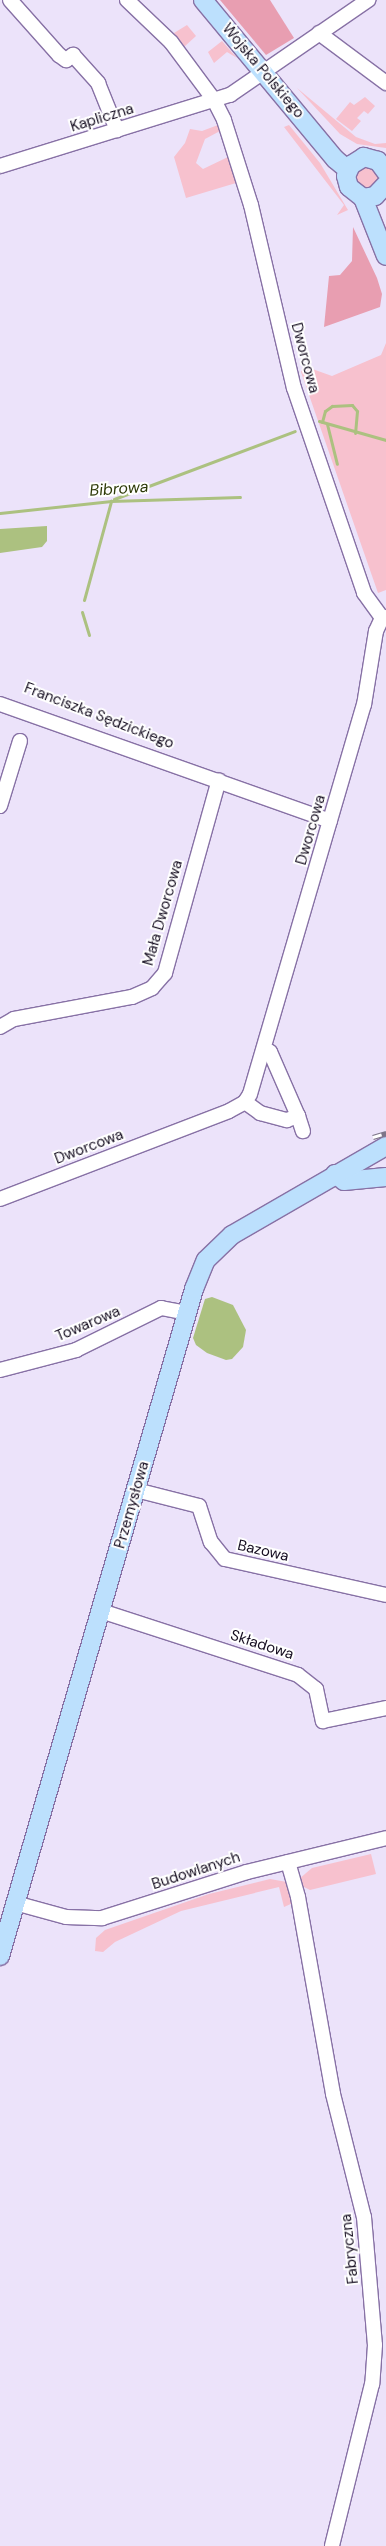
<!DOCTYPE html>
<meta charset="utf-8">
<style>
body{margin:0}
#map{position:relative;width:386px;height:2546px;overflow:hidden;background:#ece3fa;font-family:"DM Sans",sans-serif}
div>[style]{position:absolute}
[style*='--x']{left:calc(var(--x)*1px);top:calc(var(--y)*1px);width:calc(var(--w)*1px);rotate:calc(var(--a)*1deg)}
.green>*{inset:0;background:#f7c1ce}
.round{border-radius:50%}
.forest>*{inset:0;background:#e89eb1}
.water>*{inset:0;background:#acc180}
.stream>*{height:3px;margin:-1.5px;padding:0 1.5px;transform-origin:1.5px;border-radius:1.5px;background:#acc180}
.roads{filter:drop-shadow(1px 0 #8771a5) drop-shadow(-1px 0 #8771a5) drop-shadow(0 1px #8771a5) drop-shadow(0 -1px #8771a5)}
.minor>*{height:14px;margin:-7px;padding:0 7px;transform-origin:7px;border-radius:7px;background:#fff}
.major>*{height:18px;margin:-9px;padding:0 9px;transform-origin:9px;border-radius:9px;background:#bce0fd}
.rail>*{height:5px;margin-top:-2.5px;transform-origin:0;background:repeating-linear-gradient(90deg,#fff 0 9px,#7d7589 0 18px);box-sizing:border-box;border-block:1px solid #7d7589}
span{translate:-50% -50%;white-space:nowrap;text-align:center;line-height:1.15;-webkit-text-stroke:4px #fff;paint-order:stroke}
.street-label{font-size:15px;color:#150d20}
.water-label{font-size:16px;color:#2d3908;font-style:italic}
</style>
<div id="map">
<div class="green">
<div style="clip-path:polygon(187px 25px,196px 36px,184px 47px,174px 33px)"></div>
<div style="clip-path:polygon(222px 41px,237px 58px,227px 52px,214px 63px,208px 52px)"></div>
<div style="clip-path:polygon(297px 88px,356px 137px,375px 144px,386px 143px,386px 148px,357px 144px,340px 134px)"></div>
<div style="clip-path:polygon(365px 97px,375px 106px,368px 114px,364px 111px,357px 118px,361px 121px,352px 131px,336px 119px,350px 102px,354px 105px)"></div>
<div style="clip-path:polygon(218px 125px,220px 131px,205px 139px,196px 163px,203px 169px,228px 157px,236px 183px,186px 198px,174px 157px,185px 143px,190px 129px,202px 131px)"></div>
<div style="clip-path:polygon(289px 125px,320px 163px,348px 210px,337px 215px,344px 205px,284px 127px)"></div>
<div class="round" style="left:355px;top:167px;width:22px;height:22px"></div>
<div style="clip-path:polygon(386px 343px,386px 590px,378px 593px,301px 372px,304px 366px,332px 376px,381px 355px)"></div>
<div style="clip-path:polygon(371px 1854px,376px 1874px,310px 1890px,302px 1886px,299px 1879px,312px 1868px)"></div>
<div style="clip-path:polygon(270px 1879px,287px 1882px,293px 1903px,284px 1907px,279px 1887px,181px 1911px,115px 1942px,103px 1952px,95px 1951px,96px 1938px,105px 1930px,209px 1894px)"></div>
</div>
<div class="forest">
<div style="clip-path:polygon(220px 0,270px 0,294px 38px,266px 55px)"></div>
<div style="clip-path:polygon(353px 227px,377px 278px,382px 294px,380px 307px,324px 327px,329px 276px,340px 275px,352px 261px)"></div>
</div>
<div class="water">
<div style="clip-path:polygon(47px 526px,47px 541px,42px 547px,0 553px,0 529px)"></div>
<div style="clip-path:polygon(212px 1297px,233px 1305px,246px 1330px,243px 1347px,232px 1359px,226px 1360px,207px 1353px,196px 1345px,193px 1338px,205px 1299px)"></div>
</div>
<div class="stream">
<div style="--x:319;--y:421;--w:70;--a:15.8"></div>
<div style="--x:322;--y:422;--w:11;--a:-75"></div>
<div style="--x:325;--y:411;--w:9;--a:-36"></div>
<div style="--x:332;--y:406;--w:20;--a:-3"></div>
<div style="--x:352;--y:405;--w:8;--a:50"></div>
<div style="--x:357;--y:411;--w:22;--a:95"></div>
<div style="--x:327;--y:424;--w:41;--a:76"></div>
<div style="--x:114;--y:499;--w:193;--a:-20.6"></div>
<div style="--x:0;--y:513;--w:112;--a:-6.2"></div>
<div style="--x:111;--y:501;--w:129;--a:-1.8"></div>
<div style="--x:84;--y:600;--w:103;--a:-74.7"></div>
<div style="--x:82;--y:612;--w:24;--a:73"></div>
</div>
<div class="roads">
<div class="minor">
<div style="--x:10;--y:0;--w:74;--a:48.3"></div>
<div style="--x:59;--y:55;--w:9;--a:36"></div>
<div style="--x:66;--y:60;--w:9;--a:-36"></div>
<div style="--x:73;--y:55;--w:38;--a:48"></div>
<div style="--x:98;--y:83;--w:51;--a:68"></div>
<div style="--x:127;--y:0;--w:61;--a:43.7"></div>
<div style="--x:171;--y:42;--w:72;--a:53.4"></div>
<div style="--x:214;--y:100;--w:22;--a:63"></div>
<div style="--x:224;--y:120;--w:89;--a:72.4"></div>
<div style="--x:251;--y:205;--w:188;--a:76.8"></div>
<div style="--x:294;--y:388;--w:217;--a:71.1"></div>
<div style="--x:364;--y:593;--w:31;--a:54"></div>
<div style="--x:319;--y:33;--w:84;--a:36.7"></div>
<div style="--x:0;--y:166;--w:241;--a:-17.2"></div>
<div style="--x:230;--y:95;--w:168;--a:-34.5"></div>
<div style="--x:0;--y:704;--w:350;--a:19.5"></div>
<div style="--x:0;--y:806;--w:68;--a:-72.9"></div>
<div style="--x:0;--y:1027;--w:16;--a:-30"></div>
<div style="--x:14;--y:1019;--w:120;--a:-10.6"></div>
<div style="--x:132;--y:997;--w:22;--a:-24"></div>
<div style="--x:152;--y:988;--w:20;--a:-49"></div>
<div style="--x:165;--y:973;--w:200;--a:-74.4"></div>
<div style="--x:245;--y:1102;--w:19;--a:36"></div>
<div style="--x:260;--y:1113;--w:28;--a:15"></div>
<div style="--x:287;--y:1120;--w:12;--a:-20"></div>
<div style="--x:298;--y:1116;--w:70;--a:-113.6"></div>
<div style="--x:270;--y:1052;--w:7;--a:-153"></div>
<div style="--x:298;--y:1116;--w:16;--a:72"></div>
<div style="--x:0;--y:1199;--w:245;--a:-21"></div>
<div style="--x:229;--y:1111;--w:18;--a:-29"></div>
<div style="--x:245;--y:1102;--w:9;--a:-58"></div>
<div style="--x:250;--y:1094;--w:405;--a:-73.7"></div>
<div style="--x:364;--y:705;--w:75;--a:-80.8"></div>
<div style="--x:376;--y:631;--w:14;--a:-65"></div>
<div style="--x:382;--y:618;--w:4;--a:-14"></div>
<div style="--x:0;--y:1370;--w:79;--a:-14.7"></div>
<div style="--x:76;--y:1350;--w:95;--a:-26.3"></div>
<div style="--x:161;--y:1308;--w:26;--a:11"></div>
<div style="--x:136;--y:1490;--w:65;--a:14.3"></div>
<div style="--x:199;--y:1506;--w:38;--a:72"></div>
<div style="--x:211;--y:1542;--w:22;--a:51"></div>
<div style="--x:225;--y:1559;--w:165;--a:12.6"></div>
<div style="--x:101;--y:1611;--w:207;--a:18"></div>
<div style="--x:298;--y:1675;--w:23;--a:38"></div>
<div style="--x:316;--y:1689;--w:33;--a:78"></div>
<div style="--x:323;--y:1721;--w:64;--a:-11.7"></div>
<div style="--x:288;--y:1862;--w:36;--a:74"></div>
<div style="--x:298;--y:1897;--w:200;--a:79.9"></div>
<div style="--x:333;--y:2094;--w:127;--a:75.9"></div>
<div style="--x:364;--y:2217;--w:128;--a:85.1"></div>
<div style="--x:375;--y:2345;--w:39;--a:94"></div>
<div style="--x:372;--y:2384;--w:167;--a:103.9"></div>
<div style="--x:15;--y:1903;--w:53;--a:15.4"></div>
<div style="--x:66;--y:1917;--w:36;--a:2"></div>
<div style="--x:102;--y:1918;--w:152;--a:-17.6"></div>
<div style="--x:247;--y:1872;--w:143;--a:-13.7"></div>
</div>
<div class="major">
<div style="--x:203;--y:0;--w:207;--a:50.3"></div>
<div style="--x:335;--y:159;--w:17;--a:40"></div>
<div style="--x:386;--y:172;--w:14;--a:-126"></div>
<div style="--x:378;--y:161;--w:15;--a:-164"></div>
<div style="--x:364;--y:157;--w:15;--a:148"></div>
<div style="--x:351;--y:165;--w:12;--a:114"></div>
<div style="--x:346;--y:176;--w:11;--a:75"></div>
<div style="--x:349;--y:187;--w:18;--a:38"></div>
<div style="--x:363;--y:198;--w:12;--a:-9"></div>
<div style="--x:375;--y:196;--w:16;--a:-47"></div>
<div style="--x:363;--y:198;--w:62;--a:68.4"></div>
<div style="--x:335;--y:1174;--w:11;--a:38"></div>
<div style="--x:344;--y:1181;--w:42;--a:-5.4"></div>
<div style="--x:0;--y:1956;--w:695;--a:-73.78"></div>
<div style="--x:194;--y:1289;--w:31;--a:-68"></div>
<div style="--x:206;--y:1260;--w:36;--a:-44"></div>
<div style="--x:232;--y:1235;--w:178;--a:-30"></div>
</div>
</div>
<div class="rail">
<div style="--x:373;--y:1137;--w:14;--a:-17"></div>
</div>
<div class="street-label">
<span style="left:263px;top:71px;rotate:50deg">Wojska Polskiego</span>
<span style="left:102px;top:118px;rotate:-17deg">Kapliczna</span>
<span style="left:305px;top:358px;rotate:75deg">Dworcowa</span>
<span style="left:99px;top:716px;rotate:21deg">Franciszka Sędzickiego</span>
<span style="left:311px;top:830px;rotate:-74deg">Dworcowa</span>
<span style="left:163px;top:913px;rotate:-74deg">Mała Dworcowa</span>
<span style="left:89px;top:1147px;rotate:-21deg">Dworcowa</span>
<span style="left:88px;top:1324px;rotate:-23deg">Towarowa</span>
<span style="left:132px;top:1505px;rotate:-74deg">Przemysłowa</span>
<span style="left:263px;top:1551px;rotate:13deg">Bazowa</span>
<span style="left:262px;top:1645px;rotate:18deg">Składowa</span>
<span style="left:196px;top:1871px;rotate:-18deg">Budowlanych</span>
<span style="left:350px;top:2249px;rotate:-96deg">Fabryczna</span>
</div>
<div class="water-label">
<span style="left:119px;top:489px;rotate:-4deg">Bibrowa</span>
</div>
</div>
